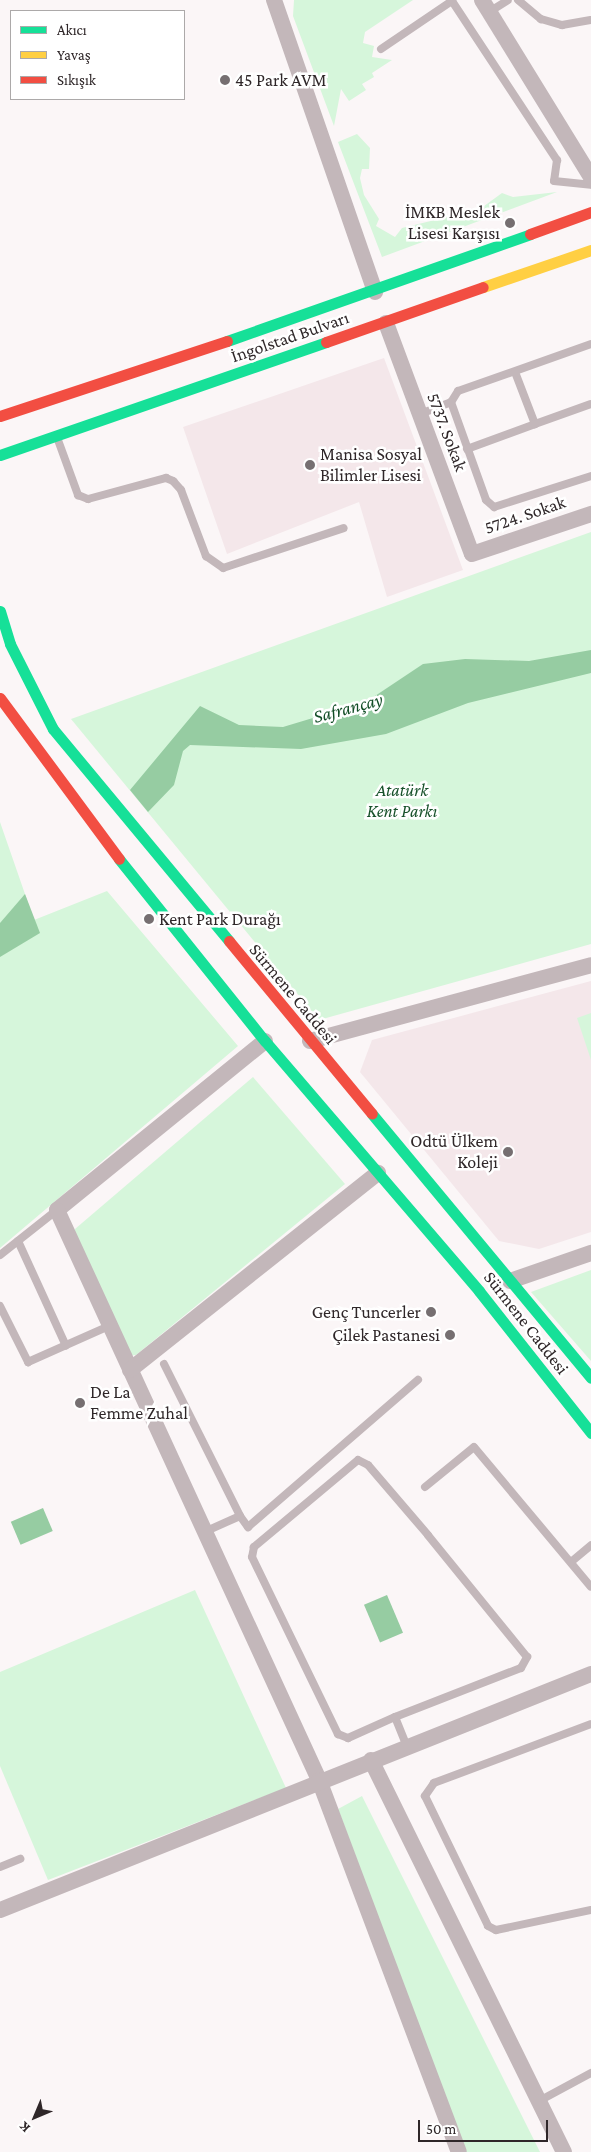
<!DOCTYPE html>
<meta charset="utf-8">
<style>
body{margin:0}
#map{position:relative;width:591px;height:2152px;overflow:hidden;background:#fbf6f7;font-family:"Crimson Pro",serif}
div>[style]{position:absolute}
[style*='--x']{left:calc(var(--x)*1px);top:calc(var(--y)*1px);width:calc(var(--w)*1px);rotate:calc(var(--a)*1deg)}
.built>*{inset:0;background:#f4e7ea}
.green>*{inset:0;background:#d6f6db}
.water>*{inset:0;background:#96cca2;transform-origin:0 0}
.lane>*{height:8px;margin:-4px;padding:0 4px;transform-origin:4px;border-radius:4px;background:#c3b7ba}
.street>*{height:16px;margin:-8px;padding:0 8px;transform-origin:8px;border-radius:8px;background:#c3b7ba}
.fast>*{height:11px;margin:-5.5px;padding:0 5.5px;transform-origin:5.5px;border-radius:5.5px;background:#16e098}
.slow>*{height:11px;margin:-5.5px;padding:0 5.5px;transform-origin:5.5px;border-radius:5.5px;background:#ffcf43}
.jam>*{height:11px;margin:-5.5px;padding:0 5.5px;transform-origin:5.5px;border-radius:5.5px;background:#f24e42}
.dots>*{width:14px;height:14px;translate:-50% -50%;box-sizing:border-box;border:2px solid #fff;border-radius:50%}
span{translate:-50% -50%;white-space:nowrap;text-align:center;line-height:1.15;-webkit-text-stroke:5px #fff;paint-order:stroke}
.poi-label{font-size:18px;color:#2f2729}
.left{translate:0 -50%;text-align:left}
.right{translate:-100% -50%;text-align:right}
.street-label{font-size:18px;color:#2f2729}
.park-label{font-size:18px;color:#18522b;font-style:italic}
.water-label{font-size:19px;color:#124d26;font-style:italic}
.legend{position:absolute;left:10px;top:10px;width:175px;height:90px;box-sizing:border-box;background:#fff;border:1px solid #aca9a9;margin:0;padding:6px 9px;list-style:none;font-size:15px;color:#2f2729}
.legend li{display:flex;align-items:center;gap:10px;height:25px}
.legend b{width:25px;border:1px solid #aca9a9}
.north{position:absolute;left:10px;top:2092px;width:50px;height:50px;-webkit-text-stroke:4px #fff;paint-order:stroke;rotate:225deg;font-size:14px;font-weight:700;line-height:20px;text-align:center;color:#2f2729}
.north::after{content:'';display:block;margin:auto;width:18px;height:22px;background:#2f2729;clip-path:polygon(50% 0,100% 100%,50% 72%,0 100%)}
.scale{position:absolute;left:418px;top:2120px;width:130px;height:22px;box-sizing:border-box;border:2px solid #2f2729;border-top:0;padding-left:6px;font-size:15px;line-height:18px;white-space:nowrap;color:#2f2729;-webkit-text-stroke:4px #fff;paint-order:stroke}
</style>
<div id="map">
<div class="built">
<div style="clip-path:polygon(384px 358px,463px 570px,387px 597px,359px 502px,227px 554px,183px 427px)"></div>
<div style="clip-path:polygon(591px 981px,591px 1232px,539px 1249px,499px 1241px,360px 1072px,372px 1040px)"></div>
</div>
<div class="green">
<div style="clip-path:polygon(294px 0,413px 0,365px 32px,363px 43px,374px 46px,372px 57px,392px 60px,372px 73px,374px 77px,362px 84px,366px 90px,349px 101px,341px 89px,334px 126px,293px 16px)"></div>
<div style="clip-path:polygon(357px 134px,370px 148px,369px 169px,362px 169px,360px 178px,364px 195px,379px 219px,376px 226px,395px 237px,402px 228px,480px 209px,502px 193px,513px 197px,557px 192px,382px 257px,338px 142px)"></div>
<div style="clip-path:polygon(591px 532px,591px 944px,319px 1020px,71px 719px)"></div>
<div style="clip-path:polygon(0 822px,34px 920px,107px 891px,238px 1046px,0 1248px)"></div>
<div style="clip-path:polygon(591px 1013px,591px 1060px,577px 1018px)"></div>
<div style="clip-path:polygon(253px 1077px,345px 1184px,136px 1355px,125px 1356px,75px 1244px,75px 1229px)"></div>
<div style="clip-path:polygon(591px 1270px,591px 1361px,531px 1292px)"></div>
<div style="clip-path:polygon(195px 1590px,286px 1788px,48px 1880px,0 1766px,0 1672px)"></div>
<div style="clip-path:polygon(362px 1796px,540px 2152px,466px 2152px,338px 1809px)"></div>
</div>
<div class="water">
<div style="clip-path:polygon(591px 650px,591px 673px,468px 703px,386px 734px,301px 749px,190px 745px,183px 751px,174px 785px,148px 812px,130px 790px,200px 706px,239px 725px,283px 727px,366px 702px,423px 664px,465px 659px,529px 661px)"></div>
<div style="clip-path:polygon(25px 894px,40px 933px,0 957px,0 923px)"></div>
<div style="left:43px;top:1508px;width:25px;height:35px;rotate:67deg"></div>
<div style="left:387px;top:1595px;width:41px;height:25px;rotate:67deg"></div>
</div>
<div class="lane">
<div style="--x:518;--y:0;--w:30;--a:40"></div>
<div style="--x:541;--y:19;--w:22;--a:16"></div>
<div style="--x:562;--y:25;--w:29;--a:-10"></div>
<div style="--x:489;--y:12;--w:22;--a:-32"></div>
<div style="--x:381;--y:49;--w:86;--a:-34.1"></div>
<div style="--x:452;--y:1;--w:191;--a:56.6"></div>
<div style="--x:557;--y:160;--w:21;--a:98"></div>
<div style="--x:554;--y:181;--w:37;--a:6"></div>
<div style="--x:591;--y:344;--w:141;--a:160.5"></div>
<div style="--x:458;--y:391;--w:13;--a:122"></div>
<div style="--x:451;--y:402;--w:104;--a:70.3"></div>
<div style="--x:486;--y:500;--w:11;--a:41"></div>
<div style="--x:494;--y:507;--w:102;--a:-17.7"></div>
<div style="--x:515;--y:372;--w:56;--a:69"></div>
<div style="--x:535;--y:424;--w:59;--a:-19.7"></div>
<div style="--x:420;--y:414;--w:33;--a:-21"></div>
<div style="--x:58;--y:440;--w:59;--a:70"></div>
<div style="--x:78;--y:495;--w:11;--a:22"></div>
<div style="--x:88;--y:499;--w:81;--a:-15.1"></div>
<div style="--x:166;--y:478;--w:8;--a:23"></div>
<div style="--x:173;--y:481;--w:12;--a:48"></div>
<div style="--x:181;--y:490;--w:71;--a:69.3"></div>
<div style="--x:206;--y:556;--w:21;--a:35"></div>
<div style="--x:223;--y:568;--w:127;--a:-18.3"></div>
<div style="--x:467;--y:449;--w:72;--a:-20.2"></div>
<div style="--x:18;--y:1241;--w:115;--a:65.4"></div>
<div style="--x:0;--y:1255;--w:73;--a:-38.3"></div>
<div style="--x:0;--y:1306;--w:63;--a:63.4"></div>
<div style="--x:28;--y:1362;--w:89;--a:-24"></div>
<div style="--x:164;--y:1364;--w:170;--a:63.4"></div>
<div style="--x:240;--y:1516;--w:37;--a:156"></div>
<div style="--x:425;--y:1487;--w:63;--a:-39.2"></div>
<div style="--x:474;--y:1447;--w:182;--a:50.1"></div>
<div style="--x:240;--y:1516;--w:14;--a:54"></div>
<div style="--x:248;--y:1527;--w:225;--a:-40.9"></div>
<div style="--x:571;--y:1562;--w:26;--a:-40"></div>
<div style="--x:395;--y:1717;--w:135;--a:-21.3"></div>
<div style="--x:521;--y:1668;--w:13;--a:-61"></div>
<div style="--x:527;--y:1657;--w:157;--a:-129.1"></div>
<div style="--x:428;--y:1535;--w:92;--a:-130.6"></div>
<div style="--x:368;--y:1465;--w:11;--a:-153"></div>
<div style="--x:358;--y:1460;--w:136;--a:140.1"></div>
<div style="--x:254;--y:1547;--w:10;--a:101"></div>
<div style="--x:252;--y:1557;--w:197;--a:64.1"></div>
<div style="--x:338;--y:1734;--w:11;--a:22"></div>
<div style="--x:348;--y:1738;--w:51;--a:-24.1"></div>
<div style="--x:395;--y:1717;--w:31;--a:68"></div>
<div style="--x:591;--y:1724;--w:168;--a:159.4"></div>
<div style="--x:434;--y:1783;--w:16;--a:125"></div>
<div style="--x:425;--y:1796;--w:144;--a:64.1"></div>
<div style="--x:488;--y:1926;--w:9;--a:27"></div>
<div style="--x:496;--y:1930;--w:97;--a:-11.9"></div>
<div style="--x:0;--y:1867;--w:22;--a:-22"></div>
<div style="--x:539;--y:2101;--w:59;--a:-28.3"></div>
</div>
<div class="street">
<div style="--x:274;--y:0;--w:309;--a:70.9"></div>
<div style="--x:482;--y:0;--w:208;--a:58.4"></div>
<div style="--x:386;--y:323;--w:246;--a:69.6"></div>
<div style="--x:472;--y:554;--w:126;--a:-18.6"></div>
<div style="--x:265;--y:1041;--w:268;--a:140.9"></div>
<div style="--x:57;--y:1210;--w:627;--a:65.31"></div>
<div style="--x:319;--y:1780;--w:397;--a:69.4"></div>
<div style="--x:310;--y:1041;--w:291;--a:-15.1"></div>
<div style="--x:510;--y:1281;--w:86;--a:-19.1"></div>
<div style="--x:130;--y:1370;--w:317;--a:-38.5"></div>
<div style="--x:371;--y:1760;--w:437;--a:63.8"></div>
<div style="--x:0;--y:1910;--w:636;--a:-21.77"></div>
</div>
<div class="fast">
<div style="--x:227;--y:341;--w:321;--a:-19.4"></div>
<div style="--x:0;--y:455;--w:345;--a:-19.1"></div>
<div style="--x:0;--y:611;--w:34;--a:73"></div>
<div style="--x:10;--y:644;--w:95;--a:63.2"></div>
<div style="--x:53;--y:729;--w:276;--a:50.3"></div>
<div style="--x:119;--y:859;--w:233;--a:51.3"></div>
<div style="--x:265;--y:1041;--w:329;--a:49.4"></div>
<div style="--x:479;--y:1291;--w:181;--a:51.7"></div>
<div style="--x:372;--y:1114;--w:343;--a:50.3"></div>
</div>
<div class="slow">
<div style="--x:483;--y:287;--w:114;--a:-18.9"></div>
</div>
<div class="jam">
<div style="--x:530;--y:234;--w:65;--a:-19.8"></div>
<div style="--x:326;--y:342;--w:166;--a:-19.3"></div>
<div style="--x:0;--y:416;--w:239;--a:-18.3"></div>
<div style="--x:0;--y:698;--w:200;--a:53.5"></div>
<div style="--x:229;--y:941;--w:224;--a:50.4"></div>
</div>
<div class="dots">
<div style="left:225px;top:80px;background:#766f71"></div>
<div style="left:510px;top:223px;background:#766f71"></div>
<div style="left:310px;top:465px;background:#766f71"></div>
<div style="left:149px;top:919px;background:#766f71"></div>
<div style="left:508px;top:1152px;background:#766f71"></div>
<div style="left:431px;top:1312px;background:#766f71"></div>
<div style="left:450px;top:1335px;background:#766f71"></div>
<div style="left:80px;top:1403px;background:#766f71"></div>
</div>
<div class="poi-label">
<span class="left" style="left:235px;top:80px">45 Park AVM</span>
<span class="right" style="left:500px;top:223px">İMKB Meslek<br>Lisesi Karşısı</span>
<span class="left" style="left:320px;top:465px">Manisa Sosyal<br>Bilimler Lisesi</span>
<span class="left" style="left:159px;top:919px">Kent Park Durağı</span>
<span class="right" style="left:498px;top:1152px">Odtü Ülkem<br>Koleji</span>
<span class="right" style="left:421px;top:1312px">Genç Tuncerler</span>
<span class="right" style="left:440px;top:1335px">Çilek Pastanesi</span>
<span class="left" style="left:90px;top:1403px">De La<br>Femme Zuhal</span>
</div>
<div class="street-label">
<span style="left:290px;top:337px;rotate:-19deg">İngolstad Bulvarı</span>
<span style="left:447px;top:432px;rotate:69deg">5737. Sokak</span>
<span style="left:525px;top:515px;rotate:-19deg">5724. Sokak</span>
<span style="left:293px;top:994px;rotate:50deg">Sürmene Caddesi</span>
<span style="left:526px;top:1323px;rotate:52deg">Sürmene Caddesi</span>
</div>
<div class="park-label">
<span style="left:402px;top:801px">Atatürk<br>Kent Parkı</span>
</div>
<div class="water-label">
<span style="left:348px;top:708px;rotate:-15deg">Safrançay</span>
</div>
<ul class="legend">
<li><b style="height:6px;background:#16e098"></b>Akıcı</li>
<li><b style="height:6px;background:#ffcf43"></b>Yavaş</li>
<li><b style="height:6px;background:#f24e42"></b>Sıkışık</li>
</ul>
<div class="north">K</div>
<div class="scale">50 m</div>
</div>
